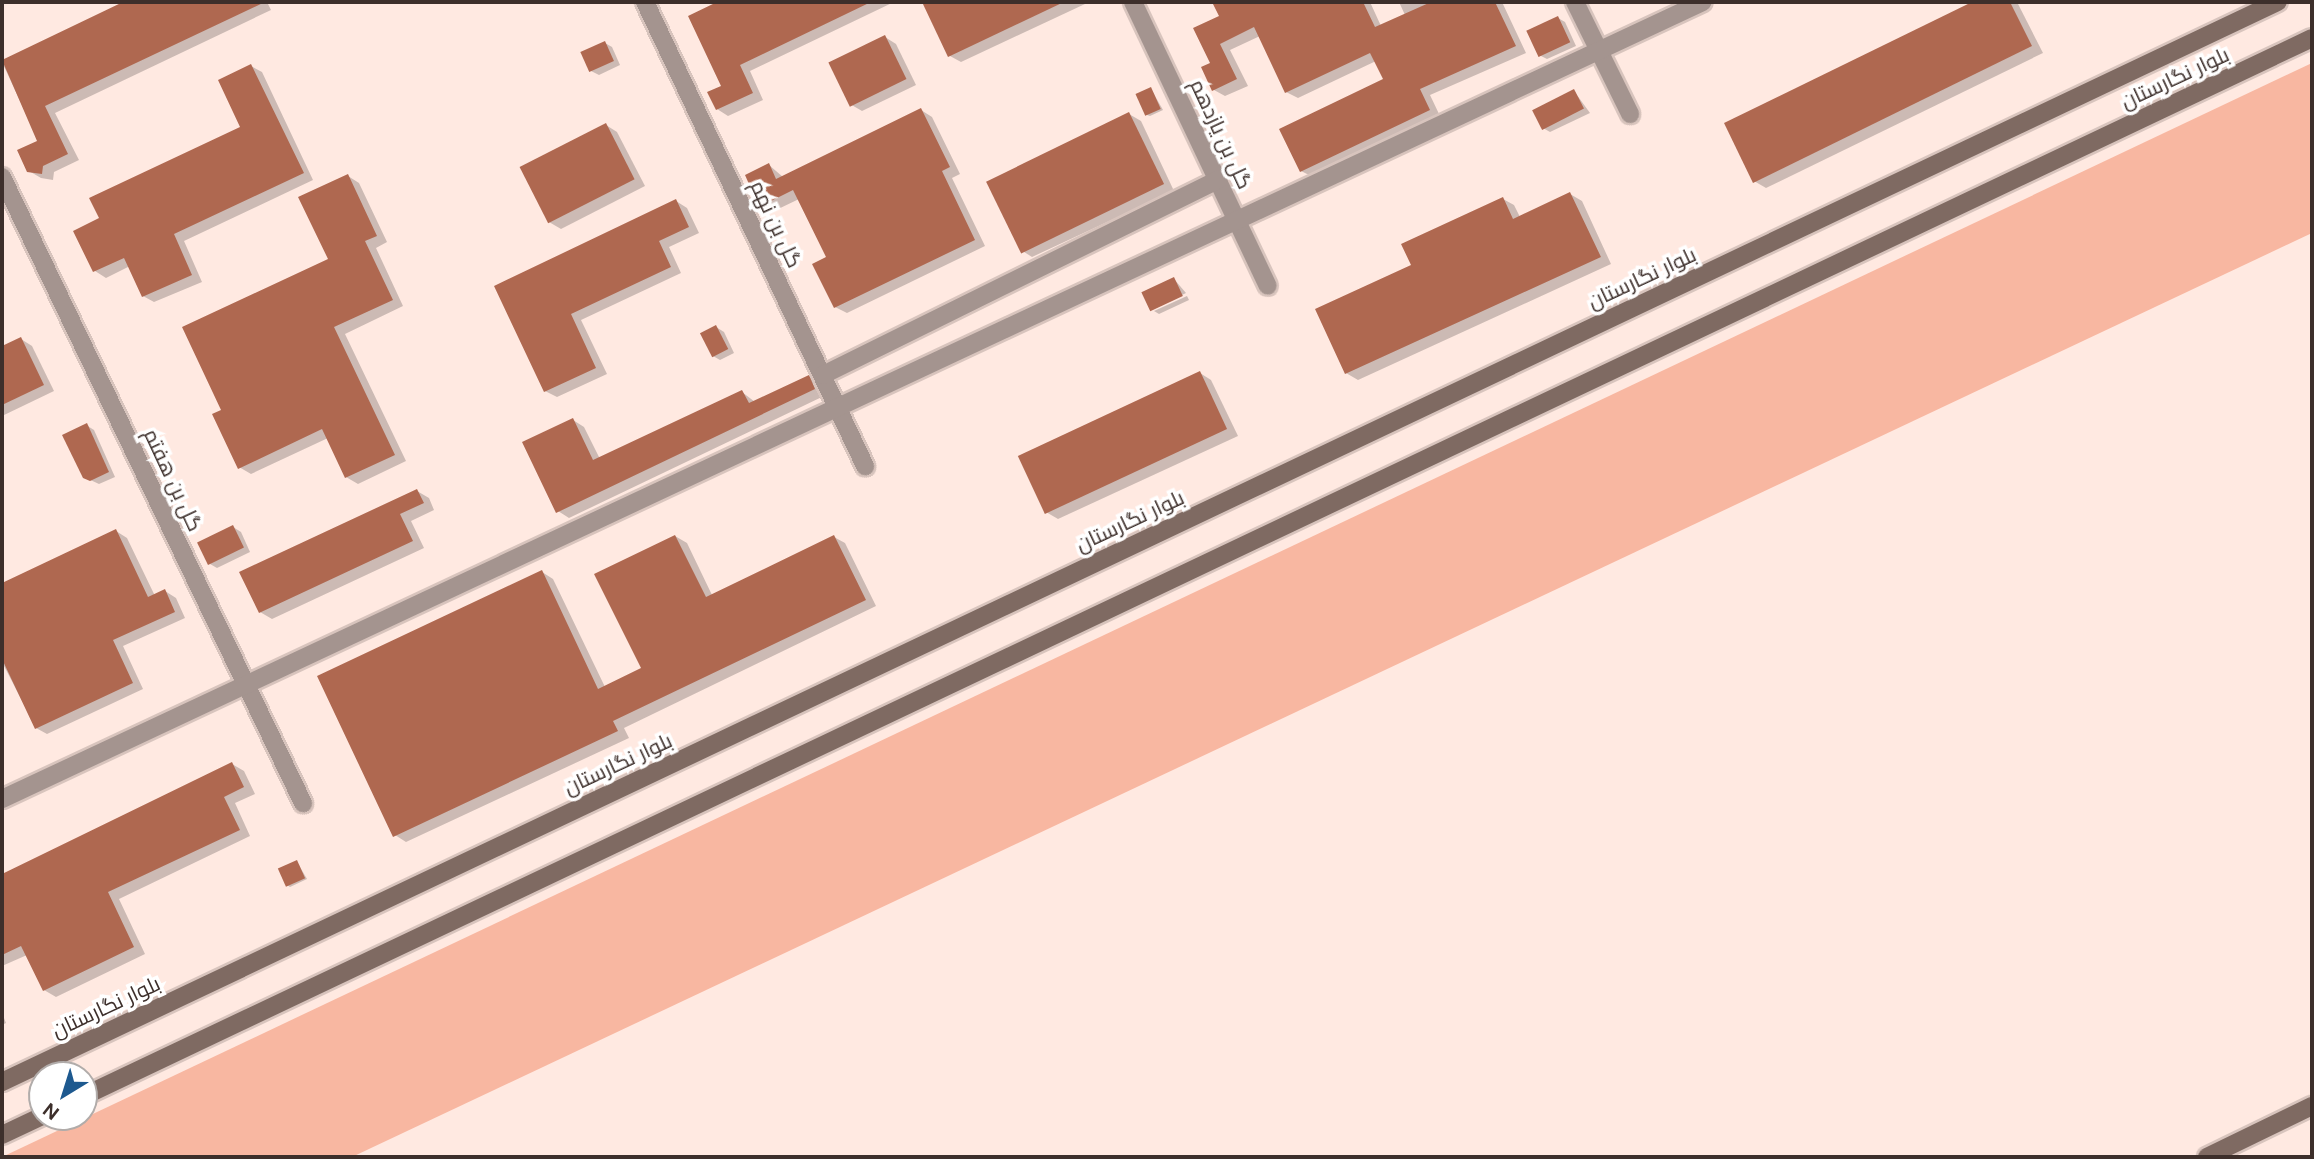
<!DOCTYPE html>
<meta charset="utf-8">
<style>
body{margin:0}
#map{position:relative;width:2314px;height:1159px;overflow:hidden;background:#ffe9e1;font-family:"DM Sans",Cairo,sans-serif}
div>[style]{position:absolute}
[style*='--x']{left:calc(var(--x)*1px);top:calc(var(--y)*1px);width:calc(var(--w)*1px);rotate:calc(var(--a)*1deg)}
.green>*{inset:0;background:#f8b7a1}
.shadow>*{inset:0;background:#0003}
.building>*{inset:0;background:#af6850;transform-origin:0 0}
.roads{filter:drop-shadow(2px 0 #d8c4bd) drop-shadow(-2px 0 #d8c4bd) drop-shadow(0 2px #d8c4bd) drop-shadow(0 -2px #d8c4bd)}
.street>*{height:18px;margin:-9px;padding:0 9px;transform-origin:9px;border-radius:9px;background:#a4948f}
.secondary>*{height:18px;margin:-9px;padding:0 9px;transform-origin:9px;border-radius:9px;background:#7f6a62}
span{translate:-50% -50%;white-space:nowrap;text-align:center;line-height:1.15;-webkit-text-stroke:7px #fff;paint-order:stroke}
.street-label{font-size:21px;color:#3d2f2b}
.frame{position:absolute;inset:0;border:4px solid #3d2f2b;pointer-events:none}
.north{position:absolute;left:28px;top:1061px;width:70px;height:70px;box-sizing:border-box;background:#fff;border:2px solid #b1acaa;border-radius:50%;rotate:218deg;font-size:19px;font-weight:700;line-height:28px;text-align:center;color:#3d2f2b}
.north::after{content:'';display:block;margin:auto;width:24px;height:32px;background:#1d598f;clip-path:polygon(50% 0,100% 100%,50% 72%,0 100%)}
</style>
<div id="map">
<div class="green">
<div style="clip-path:polygon(2312px 63px,2312px 233px,352px 1157px,2px 1157px)"></div>
</div>
<div class="shadow">
<div style="clip-path:polygon(128px 2px,267px 2px,271px 10px,55px 113px,79px 160px,54px 172px,53px 180px,41px 178px,29px 171px,39px 142px,2px 62px)"></div>
<div style="clip-path:polygon(721px 2px,894px 2px,750px 71px,763px 100px,728px 116px,717px 109px,723px 86px,690px 17px)"></div>
<div style="clip-path:polygon(944px 2px,1084px 2px,1085px 4px,961px 62px,950px 56px,927px 10px)"></div>
<div style="clip-path:polygon(1214px 2px,1370px 2px,1381px 26px,1405px 15px,1399px 2px,1502px 2px,1526px 53px,1430px 95px,1440px 116px,1313px 177px,1301px 171px,1385px 80px,1376px 61px,1298px 98px,1286px 92px,1260px 36px,1230px 50px,1248px 86px,1225px 96px,1214px 90px,1213px 64px,1221px 17px)"></div>
<div style="clip-path:polygon(1976px 2px,2017px 2px,2043px 53px,1766px 188px,1754px 181px,1726px 124px)"></div>
<div style="clip-path:polygon(1558px 18px,1565px 22px,1576px 46px,1547px 59px,1539px 55px)"></div>
<div style="clip-path:polygon(885px 37px,896px 44px,916px 85px,862px 111px,850px 104px)"></div>
<div style="clip-path:polygon(605px 43px,612px 47px,620px 65px,599px 75px,591px 71px)"></div>
<div style="clip-path:polygon(251px 66px,262px 72px,313px 180px,184px 241px,202px 282px,154px 302px,143px 296px,130px 266px,106px 278px,95px 271px,101px 219px,242px 128px)"></div>
<div style="clip-path:polygon(1151px 89px,1163px 110px,1150px 116px,1147px 115px)"></div>
<div style="clip-path:polygon(1574px 91px,1590px 113px,1550px 132px,1543px 128px)"></div>
<div style="clip-path:polygon(921px 110px,932px 117px,960px 174px,952px 178px,985px 246px,847px 313px,835px 307px,828px 258px,799px 199px,772px 212px,761px 206px,769px 165px,783px 177px)"></div>
<div style="clip-path:polygon(1129px 114px,1141px 121px,1174px 191px,1032px 257px,1021px 250px)"></div>
<div style="clip-path:polygon(606px 125px,617px 132px,645px 186px,561px 229px,549px 222px)"></div>
<div style="clip-path:polygon(348px 176px,359px 183px,387px 242px,376px 248px,403px 306px,345px 334px,406px 461px,358px 484px,346px 477px,328px 438px,251px 474px,239px 467px,223px 411px,330px 260px)"></div>
<div style="clip-path:polygon(1570px 194px,1582px 201px,1611px 264px,1358px 380px,1346px 373px,1413px 266px,1503px 199px,1514px 205px,1520px 217px)"></div>
<div style="clip-path:polygon(676px 201px,687px 208px,699px 233px,669px 247px,681px 273px,581px 320px,607px 374px,557px 397px,545px 391px,496px 286px)"></div>
<div style="clip-path:polygon(1174px 279px,1186px 293px,1152px 310px)"></div>
<div style="clip-path:polygon(1187px 296px,1189px 300px,1159px 314px,1154px 311px)"></div>
<div style="clip-path:polygon(716px 327px,724px 332px,734px 353px,720px 360px,713px 356px)"></div>
<div style="clip-path:polygon(21px 339px,32px 346px,54px 391px,2px 416px,2px 348px)"></div>
<div style="clip-path:polygon(1200px 373px,1211px 380px,1238px 436px,1058px 519px,1046px 512px)"></div>
<div style="clip-path:polygon(809px 377px,820px 384px,826px 395px,569px 518px,558px 511px,573px 420px,584px 427px,600px 459px,742px 392px,755px 402px)"></div>
<div style="clip-path:polygon(86px 425px,94px 430px,115px 477px,99px 484px,84px 477px)"></div>
<div style="clip-path:polygon(417px 491px,429px 498px,434px 510px,411px 521px,424px 548px,272px 619px,260px 612px)"></div>
<div style="clip-path:polygon(233px 527px,241px 532px,250px 552px,217px 568px,210px 564px)"></div>
<div style="clip-path:polygon(116px 531px,127px 538px,155px 596px,165px 591px,176px 598px,185px 618px,123px 646px,143px 689px,47px 734px,36px 728px,2px 662px,2px 585px)"></div>
<div style="clip-path:polygon(675px 536px,687px 543px,712px 595px,834px 537px,845px 543px,876px 606px,624px 728px,629px 738px,406px 842px,395px 835px,542px 572px,553px 579px,605px 687px,643px 669px)"></div>
<div style="clip-path:polygon(232px 764px,244px 771px,255px 794px,235px 803px,250px 836px,119px 899px,145px 954px,56px 997px,44px 990px,27px 955px,2px 966px,2px 876px)"></div>
<div style="clip-path:polygon(297px 862px,307px 879px,290px 887px,287px 885px)"></div>
<div style="clip-path:polygon(2px 1013px,6px 1023px,2px 1025px)"></div>
</div>
<div class="building">
<div style="clip-path:polygon(123px 2px,265px 2px,45px 106px,68px 154px,43px 166px,42px 174px,27px 172px,17px 150px,37px 141px,2px 60px)"></div>
<div style="clip-path:polygon(717px 2px,871px 2px,740px 65px,753px 93px,716px 110px,707px 92px,721px 86px,688px 16px)"></div>
<div style="clip-path:polygon(922px 2px,1064px 2px,948px 57px)"></div>
<div style="clip-path:polygon(1212px 2px,1363px 2px,1375px 27px,1431px 2px,1495px 2px,1516px 46px,1420px 89px,1430px 110px,1300px 172px,1279px 129px,1383px 79px,1370px 53px,1285px 93px,1254px 27px,1220px 44px,1237px 79px,1212px 91px,1201px 67px,1210px 63px,1193px 28px,1219px 16px)"></div>
<div style="clip-path:polygon(1972px 2px,2010px 2px,2032px 46px,1753px 183px,1724px 123px)"></div>
<div style="left:1558px;top:16px;width:29px;height:35px;rotate:65deg"></div>
<div style="left:885px;top:35px;width:49px;height:63px;rotate:64deg"></div>
<div style="left:605px;top:41px;width:22px;height:27px;rotate:66deg"></div>
<div style="clip-path:polygon(251px 64px,304px 173px,174px 234px,192px 275px,142px 297px,124px 258px,93px 272px,73px 231px,99px 218px,89px 198px,240px 127px,218px 80px)"></div>
<div style="left:1151px;top:87px;width:24px;height:17px;rotate:66deg"></div>
<div style="left:1574px;top:89px;width:22px;height:47px;rotate:63deg"></div>
<div style="clip-path:polygon(921px 108px,950px 167px,942px 171px,975px 240px,834px 308px,812px 264px,826px 257px,793px 190px,759px 207px,745px 175px,769px 163px,776px 179px)"></div>
<div style="left:1129px;top:112px;width:80px;height:159px;rotate:64deg"></div>
<div style="left:606px;top:123px;width:63px;height:97px;rotate:63deg"></div>
<div style="clip-path:polygon(348px 174px,377px 236px,365px 241px,393px 300px,334px 327px,395px 455px,345px 478px,322px 429px,238px 469px,212px 414px,221px 410px,182px 327px,328px 259px,298px 197px)"></div>
<div style="clip-path:polygon(1570px 192px,1601px 257px,1345px 374px,1315px 309px,1411px 265px,1401px 244px,1503px 197px,1513px 219px)"></div>
<div style="clip-path:polygon(676px 199px,689px 227px,659px 241px,671px 267px,571px 314px,596px 368px,544px 392px,494px 286px)"></div>
<div style="left:1174px;top:277px;width:21px;height:36px;rotate:65deg"></div>
<div style="left:716px;top:325px;width:27px;height:18px;rotate:63deg"></div>
<div style="clip-path:polygon(21px 337px,44px 385px,2px 405px,2px 346px)"></div>
<div style="left:1200px;top:371px;width:64px;height:201px;rotate:65deg"></div>
<div style="clip-path:polygon(809px 375px,815px 389px,556px 513px,522px 442px,573px 418px,593px 460px,742px 390px,749px 403px)"></div>
<div style="clip-path:polygon(87px 423px,109px 472px,90px 481px,83px 478px,62px 435px)"></div>
<div style="clip-path:polygon(417px 489px,424px 503px,400px 514px,413px 541px,259px 613px,239px 572px)"></div>
<div style="left:233px;top:525px;width:25px;height:40px;rotate:64deg"></div>
<div style="clip-path:polygon(116px 529px,148px 597px,165px 589px,175px 612px,113px 640px,133px 683px,35px 729px,2px 659px,2px 583px)"></div>
<div style="clip-path:polygon(675px 535px,706px 597px,834px 535px,866px 600px,613px 721px,618px 731px,393px 837px,317px 676px,542px 570px,598px 689px,641px 668px,594px 574px)"></div>
<div style="clip-path:polygon(232px 762px,244px 787px,224px 797px,240px 830px,108px 892px,134px 947px,43px 991px,21px 946px,2px 955px,2px 874px)"></div>
<div style="left:297px;top:860px;width:20px;height:21px;rotate:66deg"></div>
</div>
<div class="roads">
<div class="street">
<div style="--x:645;--y:2;--w:514;--a:64.63"></div>
<div style="--x:1133;--y:2;--w:314;--a:64.6"></div>
<div style="--x:1575;--y:2;--w:125;--a:63.8"></div>
<div style="--x:2;--y:177;--w:695;--a:64.32"></div>
<div style="--x:823;--y:375;--w:441;--a:-26.3"></div>
<div style="--x:2;--y:799;--w:1878;--a:-25.11"></div>
</div>
<div class="secondary">
<div style="--x:2;--y:1082;--w:2519;--a:-25.39"></div>
<div style="--x:84;--y:1096;--w:2466;--a:-25.4"></div>
<div style="--x:2;--y:1135;--w:44;--a:-25.4"></div>
<div style="--x:2207;--y:1157;--w:117;--a:-25.9"></div>
</div>
</div>
<div class="street-label">
<span style="left:2175px;top:78px;rotate:-25deg">بلوار نگارستان</span>
<span style="left:1221px;top:134px;rotate:65deg">گل بن یازدهم</span>
<span style="left:776px;top:224px;rotate:65deg">گل بن نهم</span>
<span style="left:1642px;top:278px;rotate:-25deg">بلوار نگارستان</span>
<span style="left:173px;top:480px;rotate:65deg">گل بن هفتم</span>
<span style="left:1130px;top:521px;rotate:-25deg">بلوار نگارستان</span>
<span style="left:618px;top:764px;rotate:-25deg">بلوار نگارستان</span>
<span style="left:106px;top:1007px;rotate:-25deg">بلوار نگارستان</span>
</div>
<div class="frame"></div>
<div class="north">N</div>
</div>
